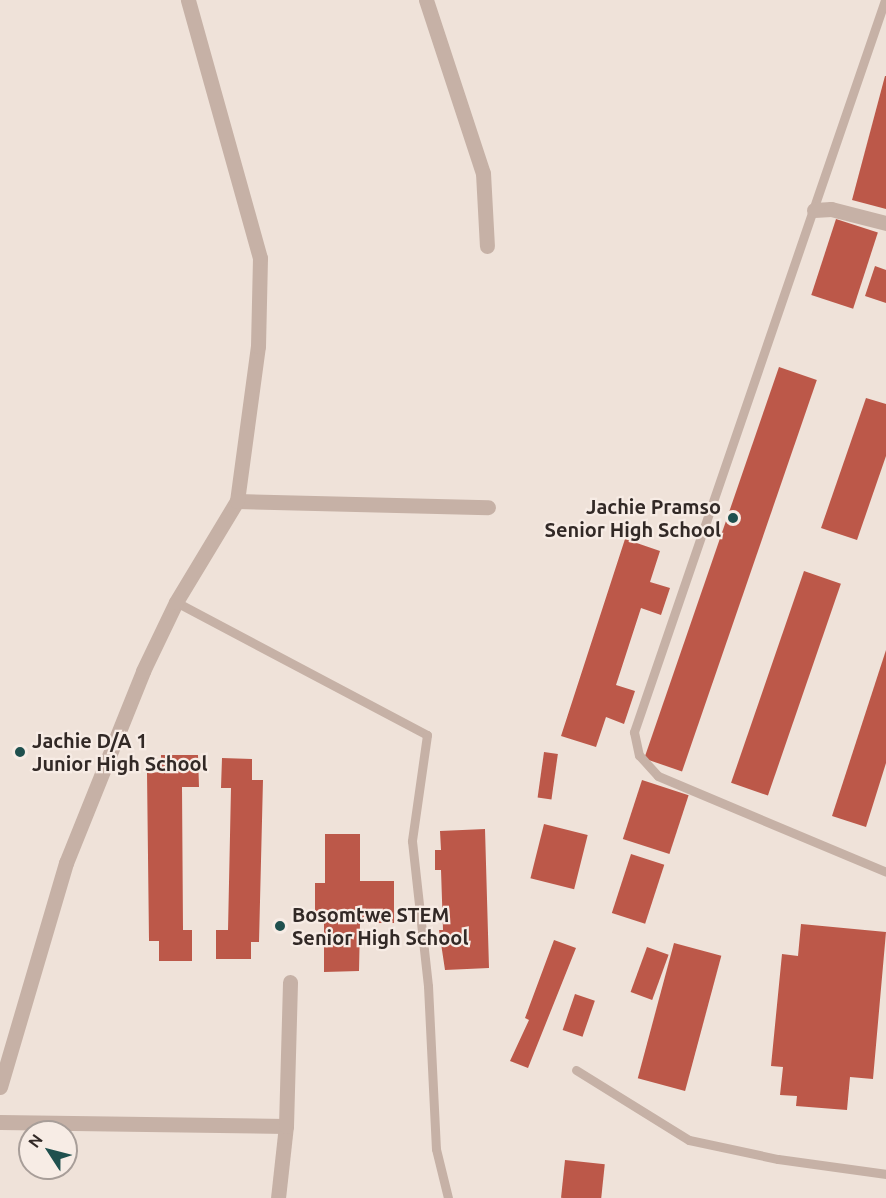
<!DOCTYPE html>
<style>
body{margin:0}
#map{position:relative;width:886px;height:1198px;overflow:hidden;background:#efe2d9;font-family:Ubuntu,sans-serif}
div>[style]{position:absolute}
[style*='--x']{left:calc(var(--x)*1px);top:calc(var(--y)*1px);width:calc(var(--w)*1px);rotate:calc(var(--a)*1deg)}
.building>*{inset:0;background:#bc5849;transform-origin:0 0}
.service>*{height:9px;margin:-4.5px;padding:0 4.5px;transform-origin:4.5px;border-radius:4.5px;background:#c6b1a6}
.minor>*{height:15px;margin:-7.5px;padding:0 7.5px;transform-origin:7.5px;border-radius:7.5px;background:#c6b1a6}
.dots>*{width:16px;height:16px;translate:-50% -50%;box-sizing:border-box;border:3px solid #f7ece5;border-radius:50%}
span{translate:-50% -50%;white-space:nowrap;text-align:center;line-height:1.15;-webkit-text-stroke:4.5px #f7ece5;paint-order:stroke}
.poi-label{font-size:20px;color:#322926;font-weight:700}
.right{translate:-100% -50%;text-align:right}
.left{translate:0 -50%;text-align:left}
.north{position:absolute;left:18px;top:1120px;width:60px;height:60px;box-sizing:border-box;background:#f7ece5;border:2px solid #a89e99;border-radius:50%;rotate:306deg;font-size:16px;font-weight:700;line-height:24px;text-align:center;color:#322926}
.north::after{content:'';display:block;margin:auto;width:21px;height:27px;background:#1f504e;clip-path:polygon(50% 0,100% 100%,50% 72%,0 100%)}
</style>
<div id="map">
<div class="building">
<div style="clip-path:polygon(885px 76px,886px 76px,886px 209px,852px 200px)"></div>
<div style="left:836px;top:219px;width:44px;height:80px;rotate:18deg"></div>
<div style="clip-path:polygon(875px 266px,886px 270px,886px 303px,865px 296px)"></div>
<div style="left:779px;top:367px;width:40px;height:414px;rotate:19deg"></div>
<div style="clip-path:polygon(866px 398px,886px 404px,886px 456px,857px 540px,821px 528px)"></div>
<div style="clip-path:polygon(625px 539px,660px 551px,650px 582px,670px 588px,661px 615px,641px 608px,616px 685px,635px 691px,624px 724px,606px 717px,596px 747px,561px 736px)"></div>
<div style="left:804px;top:571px;width:39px;height:224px;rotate:19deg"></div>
<div style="clip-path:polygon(886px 650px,886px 763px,866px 827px,832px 816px)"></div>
<div style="left:544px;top:752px;width:14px;height:46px;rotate:8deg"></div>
<div style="clip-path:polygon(161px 755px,198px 755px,199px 787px,182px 787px,183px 930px,192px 930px,192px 961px,159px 961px,159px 941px,149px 941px,147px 773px,161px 772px)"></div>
<div style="clip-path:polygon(222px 758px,252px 759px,252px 780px,263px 780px,259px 942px,251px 942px,251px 959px,216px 959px,216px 930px,228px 930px,231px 788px,221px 788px)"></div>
<div style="left:642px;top:780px;width:49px;height:62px;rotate:18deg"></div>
<div style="left:544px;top:824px;width:45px;height:56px;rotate:14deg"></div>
<div style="clip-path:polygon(485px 829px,489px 968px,445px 970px,439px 930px,443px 930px,441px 870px,435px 870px,435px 850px,441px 850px,440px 831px)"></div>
<div style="clip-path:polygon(325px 834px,360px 834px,360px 881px,394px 881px,394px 923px,360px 923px,359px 971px,324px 972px,324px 921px,315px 921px,315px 883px,325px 883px)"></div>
<div style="left:631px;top:854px;width:35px;height:62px;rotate:18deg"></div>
<div style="clip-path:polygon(801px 924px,886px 932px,873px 1079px,850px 1077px,847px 1110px,796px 1106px,797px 1096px,780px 1095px,783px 1067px,771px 1066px,782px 954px,798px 956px)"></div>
<div style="clip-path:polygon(554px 940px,576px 948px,528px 1068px,510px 1061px,529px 1020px,525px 1018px)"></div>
<div style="left:674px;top:943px;width:49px;height:140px;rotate:15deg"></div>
<div style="left:647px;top:947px;width:23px;height:48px;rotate:20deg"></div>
<div style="left:575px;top:994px;width:21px;height:38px;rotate:19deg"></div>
<div style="left:565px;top:1160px;width:40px;height:38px;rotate:6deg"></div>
</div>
<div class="service">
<div style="--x:885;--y:0;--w:774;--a:108.93"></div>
<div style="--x:634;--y:732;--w:24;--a:78"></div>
<div style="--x:639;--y:755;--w:28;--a:48"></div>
<div style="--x:658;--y:776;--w:247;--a:22.8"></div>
<div style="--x:176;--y:602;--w:284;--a:27.9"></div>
<div style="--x:427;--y:735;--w:107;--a:98.1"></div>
<div style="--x:412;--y:841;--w:146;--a:83.7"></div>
<div style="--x:428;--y:986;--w:163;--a:87.2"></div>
<div style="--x:436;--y:1149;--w:50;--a:76.2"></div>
<div style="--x:576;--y:1070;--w:133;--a:31.8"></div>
<div style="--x:689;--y:1140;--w:91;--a:12.1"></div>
<div style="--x:778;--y:1159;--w:109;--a:7.9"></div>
</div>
<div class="minor">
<div style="--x:426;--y:0;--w:182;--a:71.8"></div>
<div style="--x:483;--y:173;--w:73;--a:86.9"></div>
<div style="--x:814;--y:210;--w:17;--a:-3"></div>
<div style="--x:831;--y:209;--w:57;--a:14.3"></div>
<div style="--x:237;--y:501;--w:251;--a:1.4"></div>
<div style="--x:0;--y:1087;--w:234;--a:-73.6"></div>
<div style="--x:66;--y:863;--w:207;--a:-68.1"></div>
<div style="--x:143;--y:671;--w:76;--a:-64.4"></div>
<div style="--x:176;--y:602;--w:118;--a:-58.9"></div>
<div style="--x:237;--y:501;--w:156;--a:-82.3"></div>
<div style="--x:258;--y:346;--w:88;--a:-88.7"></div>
<div style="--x:260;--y:258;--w:268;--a:-105.6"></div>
<div style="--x:0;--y:1122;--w:286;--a:0.8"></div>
<div style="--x:278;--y:1198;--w:72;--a:-83.7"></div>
<div style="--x:286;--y:1126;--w:144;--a:-88.4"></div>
</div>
<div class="dots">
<div style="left:733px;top:518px;background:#1f504e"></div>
<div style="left:20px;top:752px;background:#1f504e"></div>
<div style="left:280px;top:926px;background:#1f504e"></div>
</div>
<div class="poi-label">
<span class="right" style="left:721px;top:518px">Jachie Pramso<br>Senior High School</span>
<span class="left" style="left:32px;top:752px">Jachie D/A 1<br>Junior High School</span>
<span class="left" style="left:292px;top:926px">Bosomtwe STEM<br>Senior High School</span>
</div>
<div class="north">N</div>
</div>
